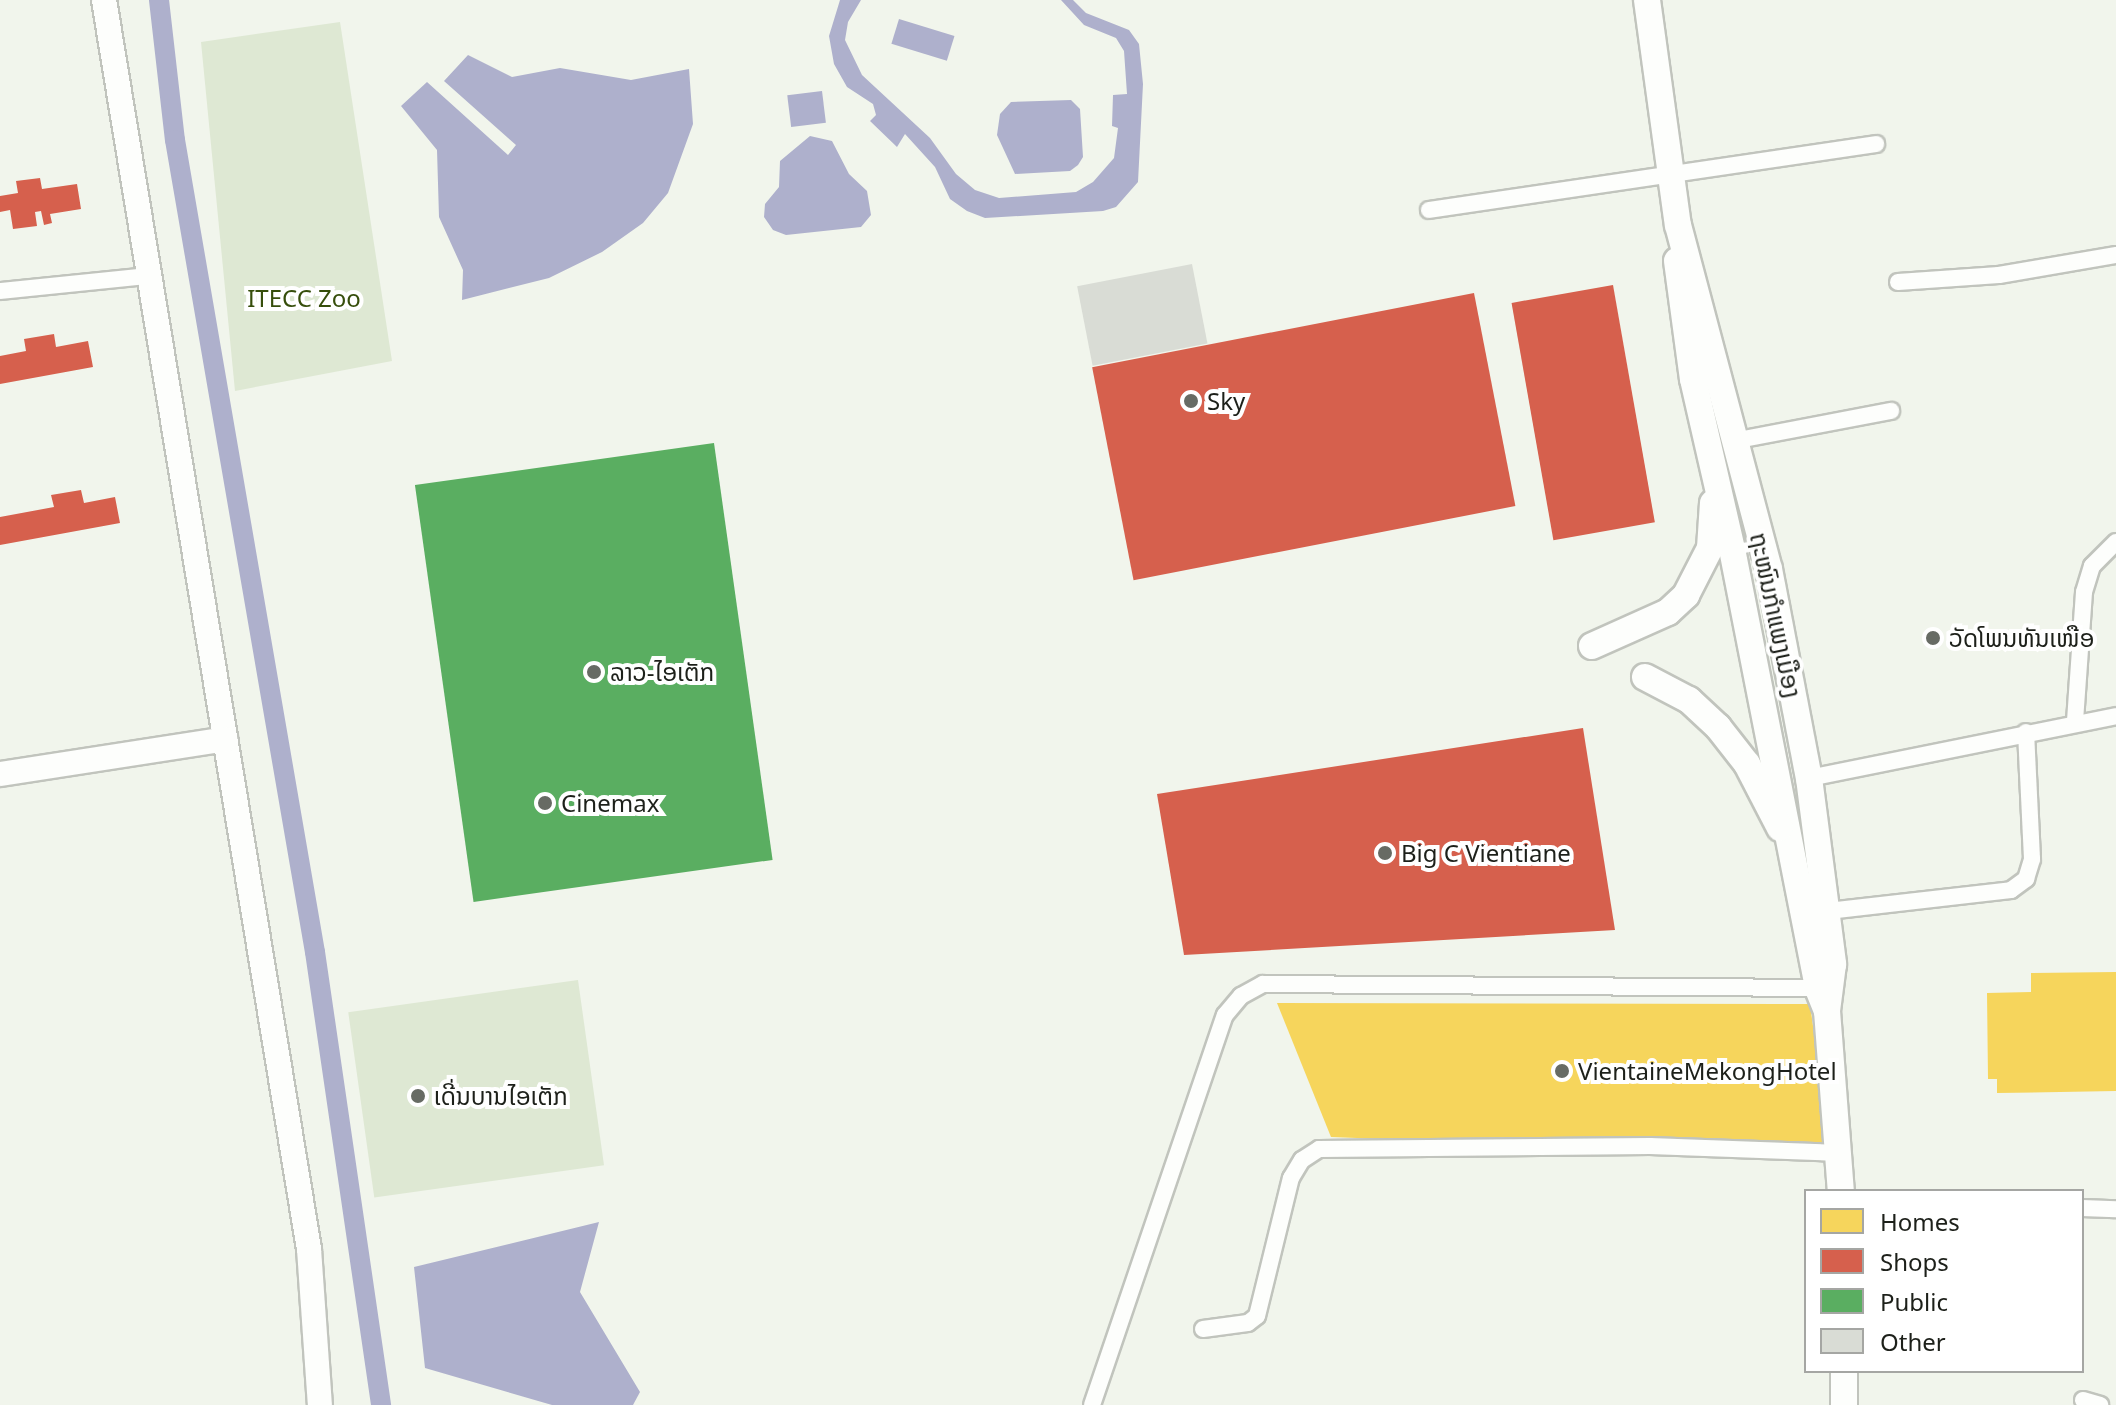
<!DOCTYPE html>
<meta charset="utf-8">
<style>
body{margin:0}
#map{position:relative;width:2116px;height:1405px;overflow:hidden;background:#f1f5ec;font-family:"Noto Sans","Noto Sans Lao",sans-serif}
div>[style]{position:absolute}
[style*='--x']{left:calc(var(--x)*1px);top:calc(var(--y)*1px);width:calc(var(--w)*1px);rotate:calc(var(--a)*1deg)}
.green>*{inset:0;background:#dee8d3;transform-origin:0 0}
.water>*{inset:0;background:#aeb0cc;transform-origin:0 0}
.homes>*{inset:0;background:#f6d55c}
.shops>*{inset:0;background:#d6604d;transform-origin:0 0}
.public>*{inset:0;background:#5aae61;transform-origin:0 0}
.canal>*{height:20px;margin:-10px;padding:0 10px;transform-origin:10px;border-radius:10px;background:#aeb0cc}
.building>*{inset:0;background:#d9dcd5;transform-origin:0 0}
.roads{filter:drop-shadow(2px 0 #c1c4bd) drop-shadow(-2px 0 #c1c4bd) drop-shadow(0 2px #c1c4bd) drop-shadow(0 -2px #c1c4bd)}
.street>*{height:16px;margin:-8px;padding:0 8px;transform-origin:8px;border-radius:8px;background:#fdfefc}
.secondary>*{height:24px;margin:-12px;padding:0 12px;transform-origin:12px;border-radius:12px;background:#fdfefc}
.primary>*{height:26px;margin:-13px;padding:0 13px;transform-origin:13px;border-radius:13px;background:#fdfefc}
.dots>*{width:22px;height:22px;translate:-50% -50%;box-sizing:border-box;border:4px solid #fff;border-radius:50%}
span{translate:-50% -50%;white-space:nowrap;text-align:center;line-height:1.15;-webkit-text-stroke:8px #fff;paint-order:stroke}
.park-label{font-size:24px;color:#364e0b}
.poi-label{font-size:24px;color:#1d201a}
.left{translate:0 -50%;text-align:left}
.street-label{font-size:24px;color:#1d201a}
.legend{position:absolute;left:1804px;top:1189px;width:280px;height:184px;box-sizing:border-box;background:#fff;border:2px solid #a5a6a3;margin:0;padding:10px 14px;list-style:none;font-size:24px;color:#1d201a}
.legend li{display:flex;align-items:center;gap:16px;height:40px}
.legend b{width:40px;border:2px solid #a5a6a3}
</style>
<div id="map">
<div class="green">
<div style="clip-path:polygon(340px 22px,392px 361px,235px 391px,201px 42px)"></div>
<div style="left:578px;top:980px;width:187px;height:232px;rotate:82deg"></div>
</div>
<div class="water">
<div style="clip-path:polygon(840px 0,861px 0,848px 22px,845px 40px,862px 75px,930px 138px,956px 174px,975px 190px,999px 198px,1076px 192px,1093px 182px,1114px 158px,1118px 128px,1112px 126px,1113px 95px,1127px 94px,1124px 51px,1116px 38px,1084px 25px,1061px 0,1073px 0,1086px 13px,1129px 30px,1139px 44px,1143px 84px,1138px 182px,1116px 207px,1103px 211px,985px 218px,967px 211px,950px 199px,935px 167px,905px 134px,897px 147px,870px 121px,876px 115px,873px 104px,847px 87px,834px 64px,829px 36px)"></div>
<div style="left:899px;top:19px;width:58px;height:26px;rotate:17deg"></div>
<div style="clip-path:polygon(468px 55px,512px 77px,560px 68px,631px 80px,689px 69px,693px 124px,668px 193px,643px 223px,602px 252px,549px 278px,462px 300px,463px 270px,439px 217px,437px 150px,401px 106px,427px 82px,508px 155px,516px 145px,444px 81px)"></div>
<div style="left:822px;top:91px;width:32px;height:35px;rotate:83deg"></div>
<div style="clip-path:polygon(1071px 100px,1080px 109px,1083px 157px,1078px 165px,1070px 171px,1015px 174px,997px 135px,1000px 114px,1011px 102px)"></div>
<div style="clip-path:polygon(810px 136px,832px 141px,849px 174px,867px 191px,871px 215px,861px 227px,786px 235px,773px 230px,764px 217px,765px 204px,779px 187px,780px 161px)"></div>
<div style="clip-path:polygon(599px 1222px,580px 1292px,640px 1392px,633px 1405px,552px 1405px,425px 1368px,414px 1267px)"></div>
</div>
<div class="homes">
<div style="clip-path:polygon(2116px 972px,2116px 1091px,1997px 1093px,1997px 1079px,1988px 1079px,1987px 993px,2031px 992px,2031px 973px)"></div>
<div style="clip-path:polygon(1277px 1003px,1810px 1004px,1829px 1144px,1591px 1147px,1331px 1137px)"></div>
</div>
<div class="shops">
<div style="clip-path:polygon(40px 178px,42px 189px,77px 184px,81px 209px,50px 214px,52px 223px,44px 225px,41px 211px,35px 212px,37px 226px,13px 229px,10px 210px,0 212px,0 196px,18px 193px,16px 181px)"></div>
<div style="left:1613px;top:285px;width:241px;height:103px;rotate:80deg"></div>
<div style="left:1474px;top:293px;width:217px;height:389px;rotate:79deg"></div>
<div style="clip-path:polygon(54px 334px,56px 347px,88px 341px,93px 367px,0 384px,0 356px,26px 351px,24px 339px)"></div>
<div style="clip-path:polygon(81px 490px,84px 503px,115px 497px,120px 523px,0 545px,0 517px,54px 507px,51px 495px)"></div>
<div style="clip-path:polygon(1583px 728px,1615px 930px,1184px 955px,1157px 794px)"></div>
</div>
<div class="public">
<div style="left:714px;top:443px;width:421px;height:302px;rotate:82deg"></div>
</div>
<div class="canal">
<div style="--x:159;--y:0;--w:141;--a:83.5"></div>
<div style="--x:175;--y:140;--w:824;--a:80.22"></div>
<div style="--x:315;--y:952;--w:458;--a:81.7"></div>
</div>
<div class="building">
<div style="left:1192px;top:264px;width:81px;height:117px;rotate:79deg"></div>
</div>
<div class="roads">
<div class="street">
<div style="--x:1429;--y:210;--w:452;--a:-8.4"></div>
<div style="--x:1898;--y:282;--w:101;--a:-4"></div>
<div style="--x:1999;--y:275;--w:119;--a:-9.7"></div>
<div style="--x:0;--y:291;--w:149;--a:-5.8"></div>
<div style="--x:1733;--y:441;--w:161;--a:-10.8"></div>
<div style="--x:2075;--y:721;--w:129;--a:-86"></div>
<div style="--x:2084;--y:592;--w:27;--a:-73"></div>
<div style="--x:2092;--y:566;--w:34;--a:-45"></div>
<div style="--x:1809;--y:778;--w:313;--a:-11.4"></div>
<div style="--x:1828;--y:911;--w:184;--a:-6.5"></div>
<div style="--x:2011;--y:890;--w:19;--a:-36"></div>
<div style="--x:2026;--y:879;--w:21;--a:-73"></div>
<div style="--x:2032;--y:859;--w:127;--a:-92.7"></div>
<div style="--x:2082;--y:1208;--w:34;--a:2"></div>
<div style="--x:1203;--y:1329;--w:45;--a:-7.6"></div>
<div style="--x:1248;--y:1323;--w:11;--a:-38"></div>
<div style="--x:1257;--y:1316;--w:142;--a:-76.2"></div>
<div style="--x:1291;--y:1178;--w:21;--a:-59"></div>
<div style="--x:1302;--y:1160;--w:20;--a:-33"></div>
<div style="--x:1319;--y:1149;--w:331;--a:-0.5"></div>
<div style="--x:1650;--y:1146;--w:189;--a:2.1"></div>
<div style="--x:2083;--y:1400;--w:18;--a:16"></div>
<div style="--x:1092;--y:1405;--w:412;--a:-71.2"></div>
<div style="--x:1225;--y:1015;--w:25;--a:-50"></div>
<div style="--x:1241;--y:996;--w:25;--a:-29"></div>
<div style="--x:1263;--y:984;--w:561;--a:0.41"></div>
</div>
<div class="secondary">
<div style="--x:104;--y:0;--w:1266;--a:80.68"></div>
<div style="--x:309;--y:1249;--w:156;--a:86"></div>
<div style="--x:0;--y:774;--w:228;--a:-8.8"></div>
</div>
<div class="primary">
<div style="--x:1647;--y:0;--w:227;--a:82.2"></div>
<div style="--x:1678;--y:225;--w:356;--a:75.2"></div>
<div style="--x:1769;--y:569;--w:213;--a:79.2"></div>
<div style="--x:1809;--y:778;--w:188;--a:82.6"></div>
<div style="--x:1833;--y:964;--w:47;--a:97.3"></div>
<div style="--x:1677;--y:261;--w:119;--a:82.3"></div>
<div style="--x:1693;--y:379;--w:174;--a:77.1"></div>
<div style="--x:1732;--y:549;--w:448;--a:78.9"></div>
<div style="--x:1818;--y:989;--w:24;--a:68"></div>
<div style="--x:1827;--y:1011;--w:181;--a:85.6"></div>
<div style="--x:1592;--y:646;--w:83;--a:-24.1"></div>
<div style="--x:1668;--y:612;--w:25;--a:-43"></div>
<div style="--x:1686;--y:595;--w:53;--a:-62.9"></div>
<div style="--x:1710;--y:548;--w:45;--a:-86.2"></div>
<div style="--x:1645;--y:677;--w:50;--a:27.6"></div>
<div style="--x:1689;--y:700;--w:40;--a:43"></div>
<div style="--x:1718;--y:727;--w:47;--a:51.9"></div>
<div style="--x:1747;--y:764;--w:72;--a:62.7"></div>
<div style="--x:1844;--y:1371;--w:34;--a:90"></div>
</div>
</div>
<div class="dots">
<div style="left:1191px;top:401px;background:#676b64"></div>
<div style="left:1933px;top:638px;background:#676b64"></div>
<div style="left:594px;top:672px;background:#676b64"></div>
<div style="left:545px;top:803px;background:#676b64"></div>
<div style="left:1385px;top:853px;background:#676b64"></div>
<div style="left:1562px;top:1071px;background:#676b64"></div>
<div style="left:418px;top:1096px;background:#676b64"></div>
</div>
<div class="park-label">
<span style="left:304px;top:298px">ITECC Zoo</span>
</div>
<div class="poi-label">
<span class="left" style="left:1207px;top:401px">Sky</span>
<span class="left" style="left:1949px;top:638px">ວັດໂພນທັນເໜືອ</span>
<span class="left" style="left:610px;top:672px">ລາວ-ໄອເຕັກ</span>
<span class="left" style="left:561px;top:803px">Cinemax</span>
<span class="left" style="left:1401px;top:853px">Big C Vientiane</span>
<span class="left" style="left:1578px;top:1071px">VientaineMekongHotel</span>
<span class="left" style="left:434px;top:1096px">ເດີ່ນບານໄອເຕັກ</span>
</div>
<div class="street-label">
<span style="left:1776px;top:615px;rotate:78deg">ຖະໜົນກຳແພງເມືອງ</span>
</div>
<ul class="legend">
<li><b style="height:22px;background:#f6d55c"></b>Homes</li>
<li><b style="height:22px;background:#d6604d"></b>Shops</li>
<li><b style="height:22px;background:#5aae61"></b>Public</li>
<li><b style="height:22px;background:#d9dcd5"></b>Other</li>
</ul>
</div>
